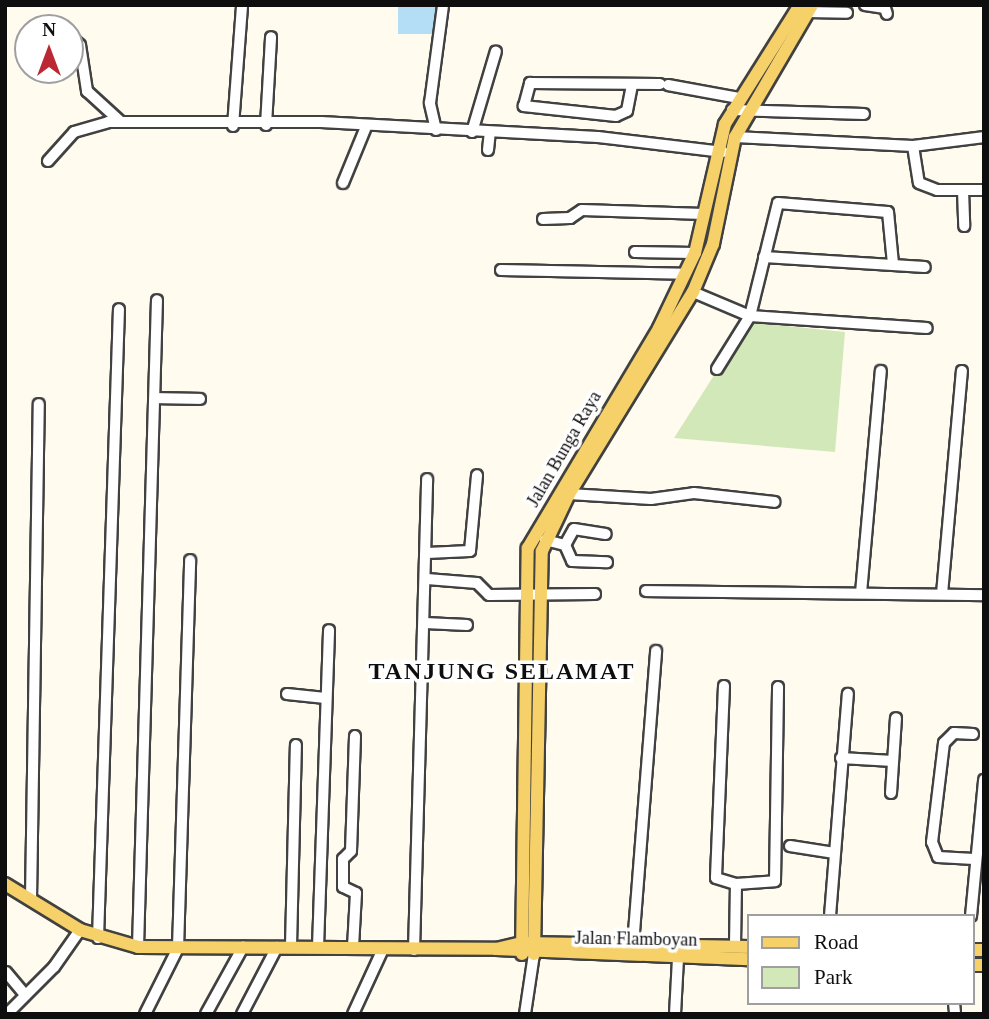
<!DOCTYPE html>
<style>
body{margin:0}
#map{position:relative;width:989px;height:1019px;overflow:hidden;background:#fffbef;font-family:Georgia,serif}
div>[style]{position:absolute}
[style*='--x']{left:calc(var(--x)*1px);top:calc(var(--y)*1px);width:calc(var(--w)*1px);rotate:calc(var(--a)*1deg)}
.green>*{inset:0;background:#d3e8b9}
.water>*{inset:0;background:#b4def5;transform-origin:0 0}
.roads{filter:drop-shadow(2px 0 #414141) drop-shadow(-2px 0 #414141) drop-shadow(0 2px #414141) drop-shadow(0 -2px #414141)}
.minor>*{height:10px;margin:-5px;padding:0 5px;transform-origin:5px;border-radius:5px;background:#fff}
.major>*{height:12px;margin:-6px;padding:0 6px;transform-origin:6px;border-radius:6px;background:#f6d068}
span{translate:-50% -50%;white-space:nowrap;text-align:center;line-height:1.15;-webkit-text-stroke:7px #fff;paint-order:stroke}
.street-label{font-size:18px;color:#0e0e0e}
.district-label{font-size:24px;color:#0e0e0e;font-weight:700;letter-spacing:2px}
.frame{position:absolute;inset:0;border:7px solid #0e0e0e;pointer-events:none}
.legend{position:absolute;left:747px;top:914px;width:228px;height:91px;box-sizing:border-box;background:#fff;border:2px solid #9f9f9f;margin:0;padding:9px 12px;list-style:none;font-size:21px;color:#0e0e0e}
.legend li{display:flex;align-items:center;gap:14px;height:35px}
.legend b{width:35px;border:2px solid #9f9f9f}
.north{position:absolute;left:14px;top:14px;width:70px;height:70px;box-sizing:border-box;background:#fff;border:2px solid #9f9f9f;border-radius:50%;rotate:0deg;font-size:19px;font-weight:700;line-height:28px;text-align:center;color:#0e0e0e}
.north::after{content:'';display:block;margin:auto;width:24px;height:32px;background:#bb2833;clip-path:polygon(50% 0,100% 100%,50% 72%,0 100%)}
</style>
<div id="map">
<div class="green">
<div style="clip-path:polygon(748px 322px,845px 332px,835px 452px,674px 438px)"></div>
</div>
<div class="water">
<div style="left:398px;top:5px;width:42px;height:29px"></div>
</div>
<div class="roads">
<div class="minor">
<div style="--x:865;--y:5;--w:20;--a:9"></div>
<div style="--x:885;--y:8;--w:6;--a:72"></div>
<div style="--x:808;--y:12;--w:39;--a:1"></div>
<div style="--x:70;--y:36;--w:13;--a:42"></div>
<div style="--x:80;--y:45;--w:47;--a:81.3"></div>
<div style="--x:87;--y:91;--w:46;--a:42.4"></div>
<div style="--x:632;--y:85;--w:26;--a:101"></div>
<div style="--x:627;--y:111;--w:12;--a:156"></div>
<div style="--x:616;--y:116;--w:93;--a:-173.8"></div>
<div style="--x:524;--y:106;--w:24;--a:-75"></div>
<div style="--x:530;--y:83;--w:130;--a:0.4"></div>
<div style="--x:668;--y:85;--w:72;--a:10.4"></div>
<div style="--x:732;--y:110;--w:132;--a:1.7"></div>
<div style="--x:266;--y:125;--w:88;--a:-86.7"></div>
<div style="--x:233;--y:126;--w:120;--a:-85.7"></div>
<div style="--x:436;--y:130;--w:28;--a:-103"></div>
<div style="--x:430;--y:103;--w:99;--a:-82.4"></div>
<div style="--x:472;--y:132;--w:84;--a:-73.5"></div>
<div style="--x:735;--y:137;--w:178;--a:2.9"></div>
<div style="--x:913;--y:146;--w:72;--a:-7.2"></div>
<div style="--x:913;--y:146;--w:37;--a:81"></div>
<div style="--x:919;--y:183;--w:19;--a:21"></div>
<div style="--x:937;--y:190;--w:47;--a:0"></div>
<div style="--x:488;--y:150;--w:18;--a:-84"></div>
<div style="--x:48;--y:161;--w:39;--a:-48"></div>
<div style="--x:74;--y:132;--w:35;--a:-16"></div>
<div style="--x:108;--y:122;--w:213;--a:0"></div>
<div style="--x:321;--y:122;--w:277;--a:3.1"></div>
<div style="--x:598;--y:137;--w:126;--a:6.8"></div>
<div style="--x:343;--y:183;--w:61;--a:-67.7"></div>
<div style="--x:963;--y:190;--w:36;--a:88"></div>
<div style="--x:543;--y:219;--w:27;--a:-2"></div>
<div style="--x:570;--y:218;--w:14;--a:-34"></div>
<div style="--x:582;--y:210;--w:122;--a:1.9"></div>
<div style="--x:635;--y:252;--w:60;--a:1"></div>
<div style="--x:764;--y:257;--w:161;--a:3.6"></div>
<div style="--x:501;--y:270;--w:184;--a:1.2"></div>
<div style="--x:693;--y:292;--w:62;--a:22.8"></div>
<div style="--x:750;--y:316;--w:177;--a:3.9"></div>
<div style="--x:717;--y:369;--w:62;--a:-58.1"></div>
<div style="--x:750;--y:316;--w:116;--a:-76.1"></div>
<div style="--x:778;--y:203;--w:110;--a:4.7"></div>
<div style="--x:888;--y:212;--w:52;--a:84.5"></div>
<div style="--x:156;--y:398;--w:44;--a:1.3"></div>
<div style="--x:569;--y:494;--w:82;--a:3.5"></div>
<div style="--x:651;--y:499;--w:43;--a:-7.9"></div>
<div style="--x:694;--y:493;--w:81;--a:6.3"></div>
<div style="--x:545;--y:540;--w:21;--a:14"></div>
<div style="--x:565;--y:545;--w:18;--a:-61"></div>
<div style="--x:574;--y:529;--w:32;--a:9"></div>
<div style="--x:565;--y:545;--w:17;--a:66"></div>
<div style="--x:572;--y:561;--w:35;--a:2"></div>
<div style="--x:427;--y:553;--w:43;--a:-2.7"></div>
<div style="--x:470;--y:551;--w:76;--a:-84.7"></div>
<div style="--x:427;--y:579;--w:50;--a:4.6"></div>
<div style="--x:477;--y:583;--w:17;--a:45"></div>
<div style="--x:489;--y:595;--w:106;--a:-0.5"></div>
<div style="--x:646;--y:591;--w:338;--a:0.7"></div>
<div style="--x:861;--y:593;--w:223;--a:-84.9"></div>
<div style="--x:942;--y:594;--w:224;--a:-84.9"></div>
<div style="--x:425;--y:623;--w:42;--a:2.7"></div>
<div style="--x:724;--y:686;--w:192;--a:92.4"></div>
<div style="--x:716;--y:878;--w:21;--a:17"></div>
<div style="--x:736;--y:884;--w:39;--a:-4"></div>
<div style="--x:775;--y:881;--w:194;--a:-89.1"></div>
<div style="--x:287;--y:694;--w:36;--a:6"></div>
<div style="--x:973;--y:734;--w:19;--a:-177"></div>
<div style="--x:954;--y:733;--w:14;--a:135"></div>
<div style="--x:944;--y:743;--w:100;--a:96.9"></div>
<div style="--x:932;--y:842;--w:16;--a:68"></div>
<div style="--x:938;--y:857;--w:36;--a:3"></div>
<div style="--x:841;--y:758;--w:52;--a:3.3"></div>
<div style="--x:891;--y:793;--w:75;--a:-86.2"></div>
<div style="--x:790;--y:846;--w:45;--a:9"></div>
<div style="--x:31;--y:899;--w:495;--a:-89.1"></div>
<div style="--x:830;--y:916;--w:223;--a:-85.4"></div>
<div style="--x:971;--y:916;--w:137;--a:-84.5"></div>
<div style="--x:98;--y:938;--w:629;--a:-88.09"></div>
<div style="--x:633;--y:945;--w:295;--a:-85.5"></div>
<div style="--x:291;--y:946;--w:201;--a:-88.6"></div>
<div style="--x:735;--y:946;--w:62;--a:-89.1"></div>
<div style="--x:138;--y:947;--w:647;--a:-88.32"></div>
<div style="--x:318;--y:947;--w:317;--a:-88"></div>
<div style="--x:353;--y:947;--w:54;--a:-86.8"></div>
<div style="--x:356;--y:893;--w:14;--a:-155"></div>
<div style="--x:343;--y:887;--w:28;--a:-90"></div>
<div style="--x:343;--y:859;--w:11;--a:-45"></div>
<div style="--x:351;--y:851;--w:115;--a:-88"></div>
<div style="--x:414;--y:950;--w:471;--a:-88.4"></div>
<div style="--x:6;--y:972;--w:30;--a:50"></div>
<div style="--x:954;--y:1003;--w:9;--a:84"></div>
<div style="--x:7;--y:1014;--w:66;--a:-45"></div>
<div style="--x:54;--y:967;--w:45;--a:-54.9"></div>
<div style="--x:145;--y:1014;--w:74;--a:-63.4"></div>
<div style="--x:178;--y:948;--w:388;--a:-88.2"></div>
<div style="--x:206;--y:1014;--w:77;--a:-61.1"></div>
<div style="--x:242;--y:1014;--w:76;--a:-62.4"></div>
<div style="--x:353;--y:1014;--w:72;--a:-65.2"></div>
<div style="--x:525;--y:1014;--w:61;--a:-81.5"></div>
<div style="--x:675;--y:1014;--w:56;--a:-86.9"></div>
</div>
<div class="major">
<div style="--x:5;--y:884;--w:88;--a:31.5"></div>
<div style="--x:80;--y:930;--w:60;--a:16.3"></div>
<div style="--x:138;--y:947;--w:358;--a:0.3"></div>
<div style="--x:496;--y:949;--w:253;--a:2.3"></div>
<div style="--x:496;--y:949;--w:27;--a:-13"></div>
<div style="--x:522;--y:943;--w:227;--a:1"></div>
<div style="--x:973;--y:950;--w:11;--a:0"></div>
<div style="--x:522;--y:954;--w:406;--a:-89.2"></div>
<div style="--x:528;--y:548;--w:256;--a:-59.2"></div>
<div style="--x:659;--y:328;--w:83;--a:-64.4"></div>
<div style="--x:695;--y:253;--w:132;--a:-76.9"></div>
<div style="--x:725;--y:124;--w:141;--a:-57.8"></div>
<div style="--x:534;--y:954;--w:403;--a:-88.9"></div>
<div style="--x:542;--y:551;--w:63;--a:-64.7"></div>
<div style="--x:569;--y:494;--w:237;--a:-58.5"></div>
<div style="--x:693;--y:292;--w:52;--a:-67.4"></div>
<div style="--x:713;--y:244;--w:109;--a:-78.4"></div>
<div style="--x:735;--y:137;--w:153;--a:-59.7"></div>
<div style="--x:973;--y:965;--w:11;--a:0"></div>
</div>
</div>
<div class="street-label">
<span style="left:564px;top:449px;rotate:-60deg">Jalan Bunga Raya</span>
<span style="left:636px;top:939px;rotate:1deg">Jalan Flamboyan</span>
</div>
<div class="district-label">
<span style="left:502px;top:672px">TANJUNG SELAMAT</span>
</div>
<div class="frame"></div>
<ul class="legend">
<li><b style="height:9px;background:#f6d068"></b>Road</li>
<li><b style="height:19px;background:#d3e8b9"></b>Park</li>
</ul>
<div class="north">N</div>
</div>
